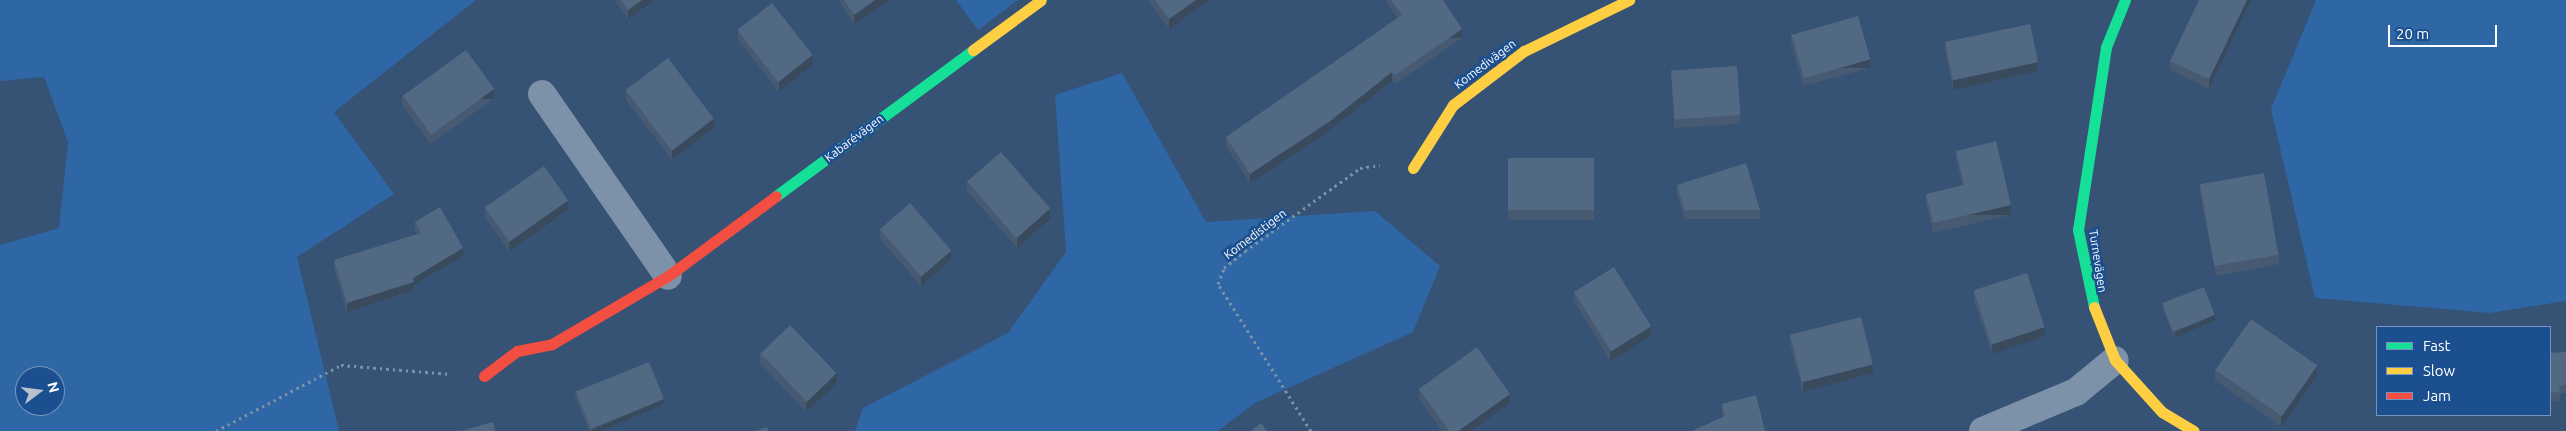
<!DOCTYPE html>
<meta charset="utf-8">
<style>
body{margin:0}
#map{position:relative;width:2566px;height:431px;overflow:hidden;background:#365274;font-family:Ubuntu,sans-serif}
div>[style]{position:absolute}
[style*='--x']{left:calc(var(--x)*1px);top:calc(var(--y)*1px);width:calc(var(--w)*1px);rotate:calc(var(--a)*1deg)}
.green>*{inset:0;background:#2f66a5}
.path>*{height:3px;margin-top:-1.5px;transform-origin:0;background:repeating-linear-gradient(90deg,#7d92a8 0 2.5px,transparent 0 6.5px)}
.street>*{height:28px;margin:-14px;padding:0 14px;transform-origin:14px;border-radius:14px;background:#7d92a8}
.fast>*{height:11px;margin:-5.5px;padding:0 5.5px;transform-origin:5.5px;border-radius:5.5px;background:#16e098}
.slow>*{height:11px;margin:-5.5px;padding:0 5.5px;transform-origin:5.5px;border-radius:5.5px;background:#ffcf43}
.jam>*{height:11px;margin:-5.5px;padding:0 5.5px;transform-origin:5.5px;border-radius:5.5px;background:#f24e42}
.wall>*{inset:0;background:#475a72;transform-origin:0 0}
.shaded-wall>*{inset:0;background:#394a5c;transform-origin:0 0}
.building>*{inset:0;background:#526984;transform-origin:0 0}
span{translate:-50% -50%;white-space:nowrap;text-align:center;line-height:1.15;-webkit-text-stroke:5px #1b4f8f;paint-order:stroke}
.street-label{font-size:12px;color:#fff}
.legend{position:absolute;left:2376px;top:326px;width:175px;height:90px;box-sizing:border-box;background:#1b4f8f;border:1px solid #7695bc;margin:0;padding:6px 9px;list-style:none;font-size:15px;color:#fff}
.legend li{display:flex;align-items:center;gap:10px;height:25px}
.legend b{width:25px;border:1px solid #7695bc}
.north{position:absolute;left:15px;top:366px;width:50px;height:50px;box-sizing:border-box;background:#1b4f8f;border:1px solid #7695bc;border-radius:50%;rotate:75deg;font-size:14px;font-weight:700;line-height:20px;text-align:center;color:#fff}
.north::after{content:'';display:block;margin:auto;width:18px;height:22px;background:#b9c2ce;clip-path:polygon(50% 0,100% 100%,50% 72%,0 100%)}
.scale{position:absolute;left:2388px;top:25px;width:109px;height:22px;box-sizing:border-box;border:2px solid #fff;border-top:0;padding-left:6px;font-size:15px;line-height:18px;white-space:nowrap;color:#fff;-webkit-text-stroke:4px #1b4f8f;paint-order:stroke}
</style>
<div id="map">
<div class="green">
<div style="clip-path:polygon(evenodd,0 0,476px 0,334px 112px,394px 194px,297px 257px,339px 431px,0 431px,0 245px,59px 228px,68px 142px,44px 77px,0 81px,0 0,25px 376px,55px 376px,55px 406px,25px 406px,25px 376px)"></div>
<div style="clip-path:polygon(956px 0,1018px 0,978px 30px)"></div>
<div style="clip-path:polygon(2316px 0,2566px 0,2566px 301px,2490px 313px,2315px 298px,2271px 109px)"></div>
<div style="clip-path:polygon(1122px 73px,1206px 222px,1375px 211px,1440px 266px,1413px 332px,1255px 403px,1218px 431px,855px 431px,863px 408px,1008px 333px,1066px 252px,1055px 95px)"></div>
</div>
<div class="path">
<div style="--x:216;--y:431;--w:141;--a:-27.8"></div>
<div style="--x:341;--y:365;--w:110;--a:4.7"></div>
<div style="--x:1311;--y:431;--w:174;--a:-122.3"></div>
<div style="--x:1218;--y:284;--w:17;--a:-69"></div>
<div style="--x:1224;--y:268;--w:27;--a:-39"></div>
<div style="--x:1245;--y:251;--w:142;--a:-35.8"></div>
<div style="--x:1360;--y:168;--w:20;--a:-9"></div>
</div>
<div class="street">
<div style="--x:542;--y:94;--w:221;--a:55.3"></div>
<div style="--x:1983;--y:431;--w:101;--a:-22.8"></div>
<div style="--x:2076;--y:392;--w:50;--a:-39.4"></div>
</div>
<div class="fast">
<div style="--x:776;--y:196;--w:245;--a:-36.5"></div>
<div style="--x:2094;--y:307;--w:79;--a:-101.7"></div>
<div style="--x:2078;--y:230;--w:185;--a:-81.3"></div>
<div style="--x:2106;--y:47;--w:51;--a:-68"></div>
</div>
<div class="slow">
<div style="--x:973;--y:50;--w:84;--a:-36.3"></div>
<div style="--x:1413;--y:168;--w:75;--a:-57.6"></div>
<div style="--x:1453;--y:105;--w:89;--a:-37.3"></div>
<div style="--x:1524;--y:51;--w:117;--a:-25.9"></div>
<div style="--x:2094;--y:307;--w:57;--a:68.4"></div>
<div style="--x:2115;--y:360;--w:70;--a:47.9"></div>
<div style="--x:2162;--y:412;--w:37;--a:31"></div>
</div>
<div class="jam">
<div style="--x:484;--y:376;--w:41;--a:-37.1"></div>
<div style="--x:517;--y:351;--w:36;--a:-11"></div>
<div style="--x:552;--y:344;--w:134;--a:-30.4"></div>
<div style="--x:668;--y:276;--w:134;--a:-36.5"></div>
</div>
<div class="wall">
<div style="clip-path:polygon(614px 0,655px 0,628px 19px)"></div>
<div style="clip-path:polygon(838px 0,889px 0,854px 24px)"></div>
<div style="clip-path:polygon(1148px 0,1210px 0,1169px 29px)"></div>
<div style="clip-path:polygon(1386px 0,1443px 0,1462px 38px,1395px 84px,1392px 81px,1329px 131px,1250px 183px,1226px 146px,1226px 137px,1397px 18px,1386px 1px)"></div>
<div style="clip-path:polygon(2251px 0,2209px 89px,2170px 70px,2170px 61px)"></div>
<div style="clip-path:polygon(738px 31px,813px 64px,779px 92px,738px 40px)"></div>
<div style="clip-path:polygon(1791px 33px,1870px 68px,1803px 86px,1791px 43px)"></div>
<div style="clip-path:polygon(1945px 43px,2038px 71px,1953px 90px,1945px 52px)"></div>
<div style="clip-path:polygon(1671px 70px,1740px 115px,1740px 124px,1674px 128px)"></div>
<div style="clip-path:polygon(626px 90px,714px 128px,672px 160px,626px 100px)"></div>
<div style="clip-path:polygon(402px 95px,494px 99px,430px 144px,402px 104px)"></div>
<div style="clip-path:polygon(1956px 151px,2011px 215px,1933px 233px,1926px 203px,1926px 194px,1962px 185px,1956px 160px)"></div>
<div style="left:1508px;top:158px;width:86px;height:62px"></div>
<div style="clip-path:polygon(967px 181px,1050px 219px,1017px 248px,967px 191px)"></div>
<div style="clip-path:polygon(1677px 185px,1760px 210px,1760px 219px,1685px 219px,1677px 195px)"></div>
<div style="clip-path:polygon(2200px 185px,2279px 255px,2279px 264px,2216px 276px,2200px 194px)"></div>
<div style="clip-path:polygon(485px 208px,568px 210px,509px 251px,485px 217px)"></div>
<div style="clip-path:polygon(415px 222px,463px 256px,414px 285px,414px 290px,347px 312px,334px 269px,334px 260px,417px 234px,415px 231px)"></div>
<div style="clip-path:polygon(880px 229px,951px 260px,921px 286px,880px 239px)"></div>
<div style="clip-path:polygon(1574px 291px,1651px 336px,1610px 361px,1574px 301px)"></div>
<div style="clip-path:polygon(1974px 291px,2045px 336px,1992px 354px,1974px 300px)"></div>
<div style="clip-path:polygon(2163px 305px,2215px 320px,2175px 338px,2163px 310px)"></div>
<div style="clip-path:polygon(1790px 335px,1873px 373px,1803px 392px,1790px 345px)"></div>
<div style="clip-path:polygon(2566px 352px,2566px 393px,2560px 394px,2560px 401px,2550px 402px,2550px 353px)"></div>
<div style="clip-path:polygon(760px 353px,837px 383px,806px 412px,760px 363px)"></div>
<div style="clip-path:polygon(2215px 370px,2317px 376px,2281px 427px,2215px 380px)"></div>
<div style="clip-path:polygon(1419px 389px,1510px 403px,1471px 431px,1442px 431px,1419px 399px)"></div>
<div style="clip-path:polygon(575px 390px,664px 404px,601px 431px,589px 431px,575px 396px)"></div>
<div style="clip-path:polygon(1722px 404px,1765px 431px,1723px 417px,1722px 413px)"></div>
</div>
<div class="shaded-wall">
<div style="clip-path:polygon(642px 0,655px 0,628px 19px,628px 10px)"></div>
<div style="clip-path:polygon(875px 0,889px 0,854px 24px,854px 15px)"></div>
<div style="clip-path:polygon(1196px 0,1210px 0,1169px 29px,1169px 19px)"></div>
<div style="clip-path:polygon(2247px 0,2251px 0,2209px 89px,2209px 79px)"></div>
<div style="left:1462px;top:29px;width:9px;height:81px;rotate:90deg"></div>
<div style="clip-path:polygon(813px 55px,813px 64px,779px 92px,779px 82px)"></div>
<div style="left:1870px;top:59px;width:9px;height:69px;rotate:90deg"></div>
<div style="clip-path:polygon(2038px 62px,2038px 71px,1953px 90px,1953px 80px)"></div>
<div style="clip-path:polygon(1392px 72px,1392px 81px,1329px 131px,1250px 183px,1250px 174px)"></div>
<div style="left:494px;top:89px;width:10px;height:78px;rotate:90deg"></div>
<div style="clip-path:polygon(714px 119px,714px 128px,672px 160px,672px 151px)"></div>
<div style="clip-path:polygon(568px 200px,568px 210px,509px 251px,509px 242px)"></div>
<div style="left:2011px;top:205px;width:10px;height:80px;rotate:90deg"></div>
<div style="clip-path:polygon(1050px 209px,1050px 219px,1017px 248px,1017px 238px)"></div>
<div style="clip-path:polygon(463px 248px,463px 256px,414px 285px,414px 290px,347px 312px,347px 303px,413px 278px)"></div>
<div style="clip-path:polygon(951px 251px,951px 260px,921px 286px,921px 276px)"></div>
<div style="clip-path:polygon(2215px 315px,2215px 320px,2175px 338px,2175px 332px)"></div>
<div style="clip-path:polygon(1651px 327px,1651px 336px,1610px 361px,1610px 351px)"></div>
<div style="clip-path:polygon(2045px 327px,2045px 336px,1992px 354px,1992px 344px)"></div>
<div style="clip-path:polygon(1873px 364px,1873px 373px,1803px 392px,1803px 382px)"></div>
<div style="clip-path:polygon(2317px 366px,2317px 376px,2281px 427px,2281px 417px)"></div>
<div style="clip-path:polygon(837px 373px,837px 383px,806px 412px,806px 402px)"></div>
<div style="clip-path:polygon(1510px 394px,1510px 403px,1471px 431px,1458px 431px)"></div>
<div style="clip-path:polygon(664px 399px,664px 404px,601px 431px,591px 431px,591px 430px)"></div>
</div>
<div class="building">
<div style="clip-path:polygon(621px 0,642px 0,628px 10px)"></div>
<div style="clip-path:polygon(844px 0,875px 0,854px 15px)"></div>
<div style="clip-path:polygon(1155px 0,1196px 0,1169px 19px)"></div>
<div style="clip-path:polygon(1391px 0,1443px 0,1462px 29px,1395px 75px,1392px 72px,1329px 122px,1250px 174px,1226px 137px,1402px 15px)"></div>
<div style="clip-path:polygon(2199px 0,2247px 0,2209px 79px,2170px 61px)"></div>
<div style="left:772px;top:3px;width:66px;height:44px;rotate:52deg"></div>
<div style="left:1858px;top:16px;width:45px;height:69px;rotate:74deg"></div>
<div style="left:2030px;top:24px;width:39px;height:87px;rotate:78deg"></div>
<div style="left:466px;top:50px;width:48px;height:78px;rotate:54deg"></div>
<div style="left:668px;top:58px;width:76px;height:53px;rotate:53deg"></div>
<div style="left:1737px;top:66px;width:49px;height:66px;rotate:86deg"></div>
<div style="clip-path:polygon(1996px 141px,2011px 205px,1933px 223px,1926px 194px,1964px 185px,1956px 151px)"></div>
<div style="left:1001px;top:152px;width:75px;height:45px;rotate:49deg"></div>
<div style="left:1508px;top:158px;width:86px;height:52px"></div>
<div style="clip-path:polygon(1746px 163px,1760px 210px,1685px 210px,1677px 185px)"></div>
<div style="left:544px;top:166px;width:42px;height:72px;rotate:55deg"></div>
<div style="left:2264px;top:173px;width:83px;height:65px;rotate:80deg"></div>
<div style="left:910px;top:203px;width:63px;height:40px;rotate:49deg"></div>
<div style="clip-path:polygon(440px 207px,463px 248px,413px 278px,414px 282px,347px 303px,334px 260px,421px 233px,415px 222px)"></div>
<div style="left:1614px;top:267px;width:70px;height:47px;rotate:58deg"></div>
<div style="left:2027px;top:273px;width:57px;height:56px;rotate:72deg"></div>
<div style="left:2204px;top:287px;width:30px;height:45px;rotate:69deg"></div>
<div style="left:1861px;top:317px;width:49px;height:73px;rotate:76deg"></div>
<div style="left:2251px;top:319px;width:81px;height:62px;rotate:35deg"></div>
<div style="left:790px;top:325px;width:67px;height:41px;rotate:46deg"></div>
<div style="clip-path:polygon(1477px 347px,1510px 394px,1458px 431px,1449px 431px,1419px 389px)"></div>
<div style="clip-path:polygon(2566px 352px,2566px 384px,2559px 386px,2560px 392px,2550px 393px,2550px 353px)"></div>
<div style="left:649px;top:362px;width:40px;height:79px;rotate:68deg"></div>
<div style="clip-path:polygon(1756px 395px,1765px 431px,1692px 431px,1725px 416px,1722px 404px)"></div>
<div style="clip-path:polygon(493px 422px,495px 431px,461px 431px)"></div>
<div style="clip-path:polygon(1261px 423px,1267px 431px,1251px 431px)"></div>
<div style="clip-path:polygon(767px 427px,768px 431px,757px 431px)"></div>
</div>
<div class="street-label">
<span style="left:1485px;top:64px;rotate:-37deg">Komedivägen</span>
<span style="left:854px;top:138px;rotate:-37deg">Kabarévägen</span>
<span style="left:1255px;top:234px;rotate:-37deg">Komedistigen</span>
<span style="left:2098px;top:261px;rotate:81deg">Turnevägen</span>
</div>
<ul class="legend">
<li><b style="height:6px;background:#16e098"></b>Fast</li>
<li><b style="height:6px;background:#ffcf43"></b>Slow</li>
<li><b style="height:6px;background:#f24e42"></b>Jam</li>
</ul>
<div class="north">N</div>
<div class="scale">20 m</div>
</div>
